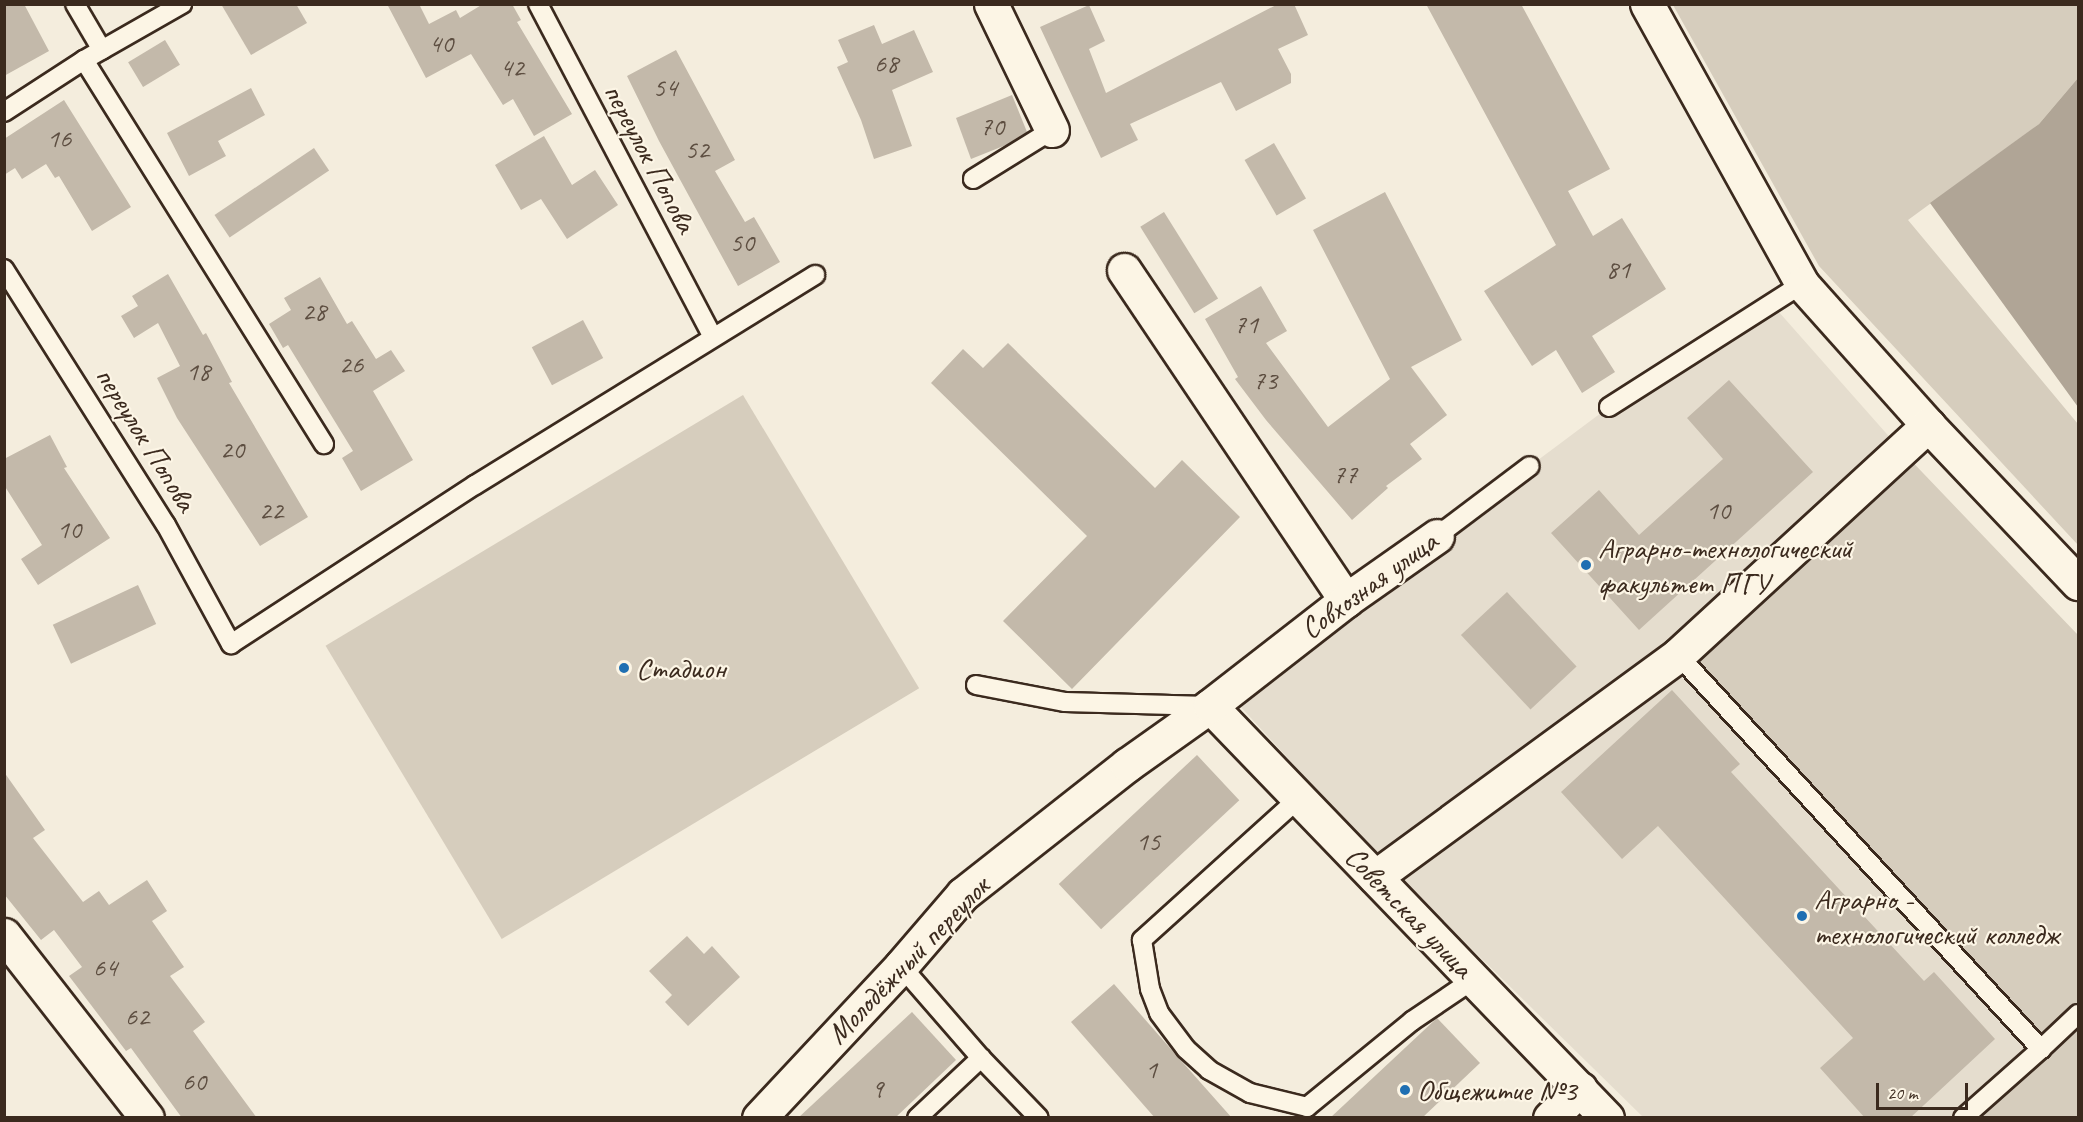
<!DOCTYPE html>
<meta charset="utf-8">
<style>
body{margin:0}
#map{position:relative;width:2083px;height:1122px;overflow:hidden;background:#f4eddd;font-family:Caveat,sans-serif}
div>[style]{position:absolute}
[style*='--x']{left:calc(var(--x)*1px);top:calc(var(--y)*1px);width:calc(var(--w)*1px);rotate:calc(var(--a)*1deg)}
.built>*{inset:0;background:#e5ddce}
.green>*{inset:0;background:#d6cdbd;transform-origin:0 0}
.water>*{inset:0;background:#b0a596}
.building>*{inset:0;background:#c3b9aa;transform-origin:0 0}
.roads{filter:drop-shadow(2px 0 #3b2a1e) drop-shadow(-2px 0 #3b2a1e) drop-shadow(0 2px #3b2a1e) drop-shadow(0 -2px #3b2a1e)}
.lane>*{height:18px;margin:-9px;padding:0 9px;transform-origin:9px;border-radius:9px;background:#fcf5e5}
.street>*{height:33px;margin:-16.5px;padding:0 16.5px;transform-origin:16.5px;border-radius:16.5px;background:#fcf5e5}
.dots>*{width:16px;height:16px;translate:-50% -50%;box-sizing:border-box;border:3px solid #fcf5e5;border-radius:50%}
span{translate:-50% -50%;white-space:nowrap;text-align:center;line-height:1.15;-webkit-text-stroke:4.5px #fcf5e5;paint-order:stroke}
.number-label{font-size:27px;color:#5d4e41}
.number-label span{-webkit-text-stroke-width:0}
.street-label{font-size:30px;color:#3b2a1e}
.poi-label{font-size:30px;color:#3b2a1e}
.left{translate:0 -50%;text-align:left}
.frame{position:absolute;inset:0;border:6px solid #3b2a1e;pointer-events:none}
.scale{position:absolute;left:1876px;top:1083px;width:92px;height:27px;box-sizing:border-box;border:3px solid #3b2a1e;border-top:0;padding-left:8px;font-size:18px;line-height:21px;white-space:nowrap;color:#3b2a1e;-webkit-text-stroke:4px #fcf5e5;paint-order:stroke}
</style>
<div id="map">
<div class="built">
<div style="clip-path:polygon(1771px 303px,1901px 450px,2041px 1049px,1963px 1117px,1643px 1117px,1388px 867px,1227px 692px,1609px 407px)"></div>
</div>
<div class="green">
<div style="clip-path:polygon(1673px 5px,2078px 5px,2078px 78px,2039px 124px,1908px 220px,2078px 424px,2078px 545px,1819px 266px)"></div>
<div style="left:743px;top:395px;width:342px;height:487px;rotate:59deg"></div>
<div style="clip-path:polygon(1901px 450px,2078px 635px,2078px 1117px,1963px 1117px,2040px 1049px,1678px 655px)"></div>
</div>
<div class="water">
<div style="clip-path:polygon(2078px 78px,2078px 407px,1930px 203px,2039px 124px)"></div>
</div>
<div class="building">
<div style="clip-path:polygon(4px 4px,24px 4px,49px 51px,4px 76px)"></div>
<div style="clip-path:polygon(221px 4px,296px 4px,307px 23px,251px 55px)"></div>
<div style="clip-path:polygon(387px 4px,419px 4px,429px 24px,456px 10px,460px 18px,483px 4px,512px 4px,521px 20px,517px 22px,572px 114px,534px 136px,513px 99px,503px 105px,471px 54px,426px 78px)"></div>
<div style="clip-path:polygon(1278px 4px,1294px 4px,1308px 35px,1278px 49px,1291px 74px,1291px 83px,1236px 111px,1221px 82px,1130px 124px,1138px 140px,1101px 158px,1040px 27px,1089px 5px,1105px 41px,1089px 49px,1106px 93px)"></div>
<div style="clip-path:polygon(1426px 4px,1521px 4px,1610px 169px,1568px 191px,1593px 236px,1622px 218px,1666px 289px,1592px 336px,1615px 372px,1582px 393px,1556px 350px,1532px 366px,1484px 291px,1556px 245px)"></div>
<div style="clip-path:polygon(874px 25px,882px 44px,914px 30px,933px 72px,892px 90px,912px 146px,874px 159px,861px 120px,837px 67px,848px 62px,838px 40px)"></div>
<div style="left:165px;top:40px;width:29px;height:43px;rotate:59deg"></div>
<div style="clip-path:polygon(676px 50px,735px 160px,715px 171px,745px 222px,754px 217px,780px 262px,738px 286px,659px 141px,627px 76px)"></div>
<div style="clip-path:polygon(251px 88px,265px 115px,218px 141px,226px 156px,189px 176px,167px 133px)"></div>
<div style="clip-path:polygon(1012px 95px,1027px 132px,1006px 145px,971px 159px,956px 118px)"></div>
<div style="clip-path:polygon(64px 100px,131px 207px,92px 231px,59px 176px,55px 178px,46px 164px,22px 179px,15px 168px,4px 175px,4px 139px)"></div>
<div style="clip-path:polygon(544px 136px,572px 185px,595px 170px,618px 205px,567px 239px,541px 199px,521px 210px,495px 165px)"></div>
<div style="left:1274px;top:143px;width:64px;height:34px;rotate:60deg"></div>
<div style="left:314px;top:148px;width:27px;height:120px;rotate:56deg"></div>
<div style="clip-path:polygon(1385px 192px,1462px 340px,1411px 367px,1447px 415px,1410px 444px,1422px 459px,1386px 486px,1388px 488px,1352px 520px,1266px 420px,1235px 379px,1238px 377px,1205px 319px,1261px 286px,1287px 331px,1266px 343px,1328px 427px,1390px 379px,1313px 230px)"></div>
<div style="left:1164px;top:212px;width:102px;height:28px;rotate:58deg"></div>
<div style="clip-path:polygon(168px 274px,203px 335px,206px 333px,232px 382px,229px 383px,308px 517px,260px 546px,177px 418px,157px 378px,180px 366px,158px 323px,134px 338px,121px 316px,138px 306px,132px 296px)"></div>
<div style="clip-path:polygon(320px 277px,347px 324px,352px 321px,376px 359px,391px 350px,405px 371px,373px 391px,413px 460px,361px 491px,342px 458px,353px 451px,288px 345px,283px 348px,269px 324px,291px 310px,284px 298px)"></div>
<div style="left:583px;top:320px;width:43px;height:58px;rotate:62deg"></div>
<div style="clip-path:polygon(1008px 343px,1155px 488px,1182px 460px,1240px 517px,1072px 689px,1003px 621px,1087px 536px,931px 383px,963px 349px,983px 368px)"></div>
<div style="clip-path:polygon(1729px 380px,1813px 472px,1639px 630px,1551px 533px,1599px 490px,1639px 535px,1723px 459px,1687px 418px)"></div>
<div style="clip-path:polygon(50px 435px,67px 467px,64px 468px,110px 538px,38px 585px,21px 559px,42px 545px,4px 485px,4px 459px)"></div>
<div style="left:138px;top:585px;width:43px;height:94px;rotate:65deg"></div>
<div style="left:1507px;top:592px;width:102px;height:63px;rotate:47deg"></div>
<div style="clip-path:polygon(1672px 690px,1740px 764px,1731px 772px,1924px 981px,1934px 972px,1995px 1039px,1910px 1118px,1865px 1118px,1820px 1068px,1853px 1038px,1658px 826px,1622px 859px,1561px 792px)"></div>
<div style="left:1197px;top:755px;width:62px;height:189px;rotate:47deg"></div>
<div style="clip-path:polygon(4px 772px,45px 830px,33px 838px,83px 902px,99px 891px,109px 905px,147px 880px,167px 911px,152px 921px,184px 967px,170px 976px,205px 1022px,193px 1031px,257px 1118px,182px 1118px,131px 1048px,126px 1051px,69px 976px,82px 967px,54px 930px,41px 940px,4px 894px)"></div>
<div style="clip-path:polygon(687px 936px,704px 954px,712px 946px,740px 977px,688px 1026px,665px 1002px,672px 995px,649px 971px)"></div>
<div style="clip-path:polygon(1114px 984px,1177px 1056px,1232px 1118px,1155px 1118px,1071px 1022px)"></div>
<div style="clip-path:polygon(912px 1012px,956px 1060px,895px 1118px,798px 1118px)"></div>
<div style="clip-path:polygon(1437px 1018px,1480px 1063px,1422px 1118px,1330px 1118px)"></div>
</div>
<div class="roads">
<div class="lane">
<div style="--x:75;--y:4;--w:53;--a:59.6"></div>
<div style="--x:538;--y:4;--w:376;--a:62.3"></div>
<div style="--x:84;--y:60;--w:453;--a:58"></div>
<div style="--x:4;--y:112;--w:95;--a:-33"></div>
<div style="--x:84;--y:60;--w:113;--a:-29.7"></div>
<div style="--x:973;--y:179;--w:93;--a:-31.8"></div>
<div style="--x:4;--y:269;--w:303;--a:57.7"></div>
<div style="--x:166;--y:525;--w:136;--a:61.4"></div>
<div style="--x:231;--y:644;--w:291;--a:-33.1"></div>
<div style="--x:475;--y:485;--w:400;--a:-31.7"></div>
<div style="--x:1609;--y:407;--w:229;--a:-32.5"></div>
<div style="--x:1437;--y:536;--w:116;--a:-37"></div>
<div style="--x:1678;--y:655;--w:536;--a:47.35"></div>
<div style="--x:2041;--y:1049;--w:104;--a:138.5"></div>
<div style="--x:976;--y:685;--w:91;--a:10.8"></div>
<div style="--x:1065;--y:702;--w:143;--a:1.6"></div>
<div style="--x:1299;--y:798;--w:212;--a:137.9"></div>
<div style="--x:1142;--y:940;--w:50;--a:80.7"></div>
<div style="--x:1150;--y:989;--w:26;--a:69"></div>
<div style="--x:1159;--y:1013;--w:45;--a:53.1"></div>
<div style="--x:1186;--y:1049;--w:31;--a:42"></div>
<div style="--x:1209;--y:1070;--w:47;--a:29.3"></div>
<div style="--x:1250;--y:1093;--w:59;--a:13.8"></div>
<div style="--x:1307;--y:1107;--w:136;--a:-39.3"></div>
<div style="--x:1412;--y:1021;--w:75;--a:-34.1"></div>
<div style="--x:901;--y:966;--w:122;--a:49"></div>
<div style="--x:981;--y:1058;--w:83;--a:46"></div>
<div style="--x:2041;--y:1049;--w:51;--a:-43.4"></div>
<div style="--x:917;--y:1118;--w:88;--a:-43.2"></div>
</div>
<div class="street">
<div style="--x:991;--y:4;--w:140;--a:64.2"></div>
<div style="--x:1647;--y:4;--w:320;--a:61"></div>
<div style="--x:1802;--y:284;--w:189;--a:48.2"></div>
<div style="--x:1928;--y:425;--w:218;--a:46.5"></div>
<div style="--x:1124;--y:270;--w:398;--a:56.1"></div>
<div style="--x:1210;--y:706;--w:572;--a:46.06"></div>
<div style="--x:1375;--y:877;--w:376;--a:-36.2"></div>
<div style="--x:1678;--y:655;--w:340;--a:-42.6"></div>
<div style="--x:4;--y:935;--w:232;--a:52"></div>
<div style="--x:759;--y:1118;--w:208;--a:-46.9"></div>
<div style="--x:901;--y:966;--w:95;--a:-49.3"></div>
<div style="--x:963;--y:894;--w:209;--a:-38.2"></div>
<div style="--x:1127;--y:765;--w:102;--a:-35.4"></div>
<div style="--x:1210;--y:706;--w:172;--a:-37.9"></div>
<div style="--x:1346;--y:600;--w:111;--a:-35.1"></div>
<div style="--x:1550;--y:1118;--w:42;--a:-44"></div>
</div>
</div>
<div class="dots">
<div style="left:1586px;top:565px;background:#1f6fb2"></div>
<div style="left:624px;top:668px;background:#1f6fb2"></div>
<div style="left:1802px;top:916px;background:#1f6fb2"></div>
<div style="left:1405px;top:1090px;background:#1f6fb2"></div>
</div>
<div class="number-label">
<span style="left:441px;top:44px">40</span>
<span style="left:886px;top:64px">68</span>
<span style="left:512px;top:68px">42</span>
<span style="left:665px;top:88px">54</span>
<span style="left:992px;top:127px">70</span>
<span style="left:59px;top:139px">16</span>
<span style="left:697px;top:150px">52</span>
<span style="left:742px;top:243px">50</span>
<span style="left:1618px;top:270px">81</span>
<span style="left:314px;top:312px">28</span>
<span style="left:1246px;top:325px">71</span>
<span style="left:351px;top:365px">26</span>
<span style="left:198px;top:372px">18</span>
<span style="left:1265px;top:381px">73</span>
<span style="left:232px;top:450px">20</span>
<span style="left:1345px;top:475px">77</span>
<span style="left:271px;top:511px">22</span>
<span style="left:1718px;top:511px">10</span>
<span style="left:69px;top:530px">10</span>
<span style="left:1148px;top:842px">15</span>
<span style="left:105px;top:968px">64</span>
<span style="left:137px;top:1017px">62</span>
<span style="left:1151px;top:1070px">1</span>
<span style="left:194px;top:1082px">60</span>
<span style="left:877px;top:1089px">9</span>
</div>
<div class="street-label">
<span style="left:650px;top:158px;rotate:62deg">переулок Попова</span>
<span style="left:146px;top:439px;rotate:58deg">переулок Попова</span>
<span style="left:1369px;top:585px;rotate:-36deg">Совхозная улица</span>
<span style="left:1409px;top:912px;rotate:46deg">Советская улица</span>
<span style="left:908px;top:960px;rotate:-46deg">Молодёжный переулок</span>
</div>
<div class="poi-label">
<span class="left" style="left:1598px;top:565px">Аграрно-технологический<br>факультет ПГУ</span>
<span class="left" style="left:636px;top:668px">Стадион</span>
<span class="left" style="left:1814px;top:916px">Аграрно -<br>технологический колледж</span>
<span class="left" style="left:1417px;top:1090px">Общежитие №3</span>
</div>
<div class="frame"></div>
<div class="scale">20 m</div>
</div>
